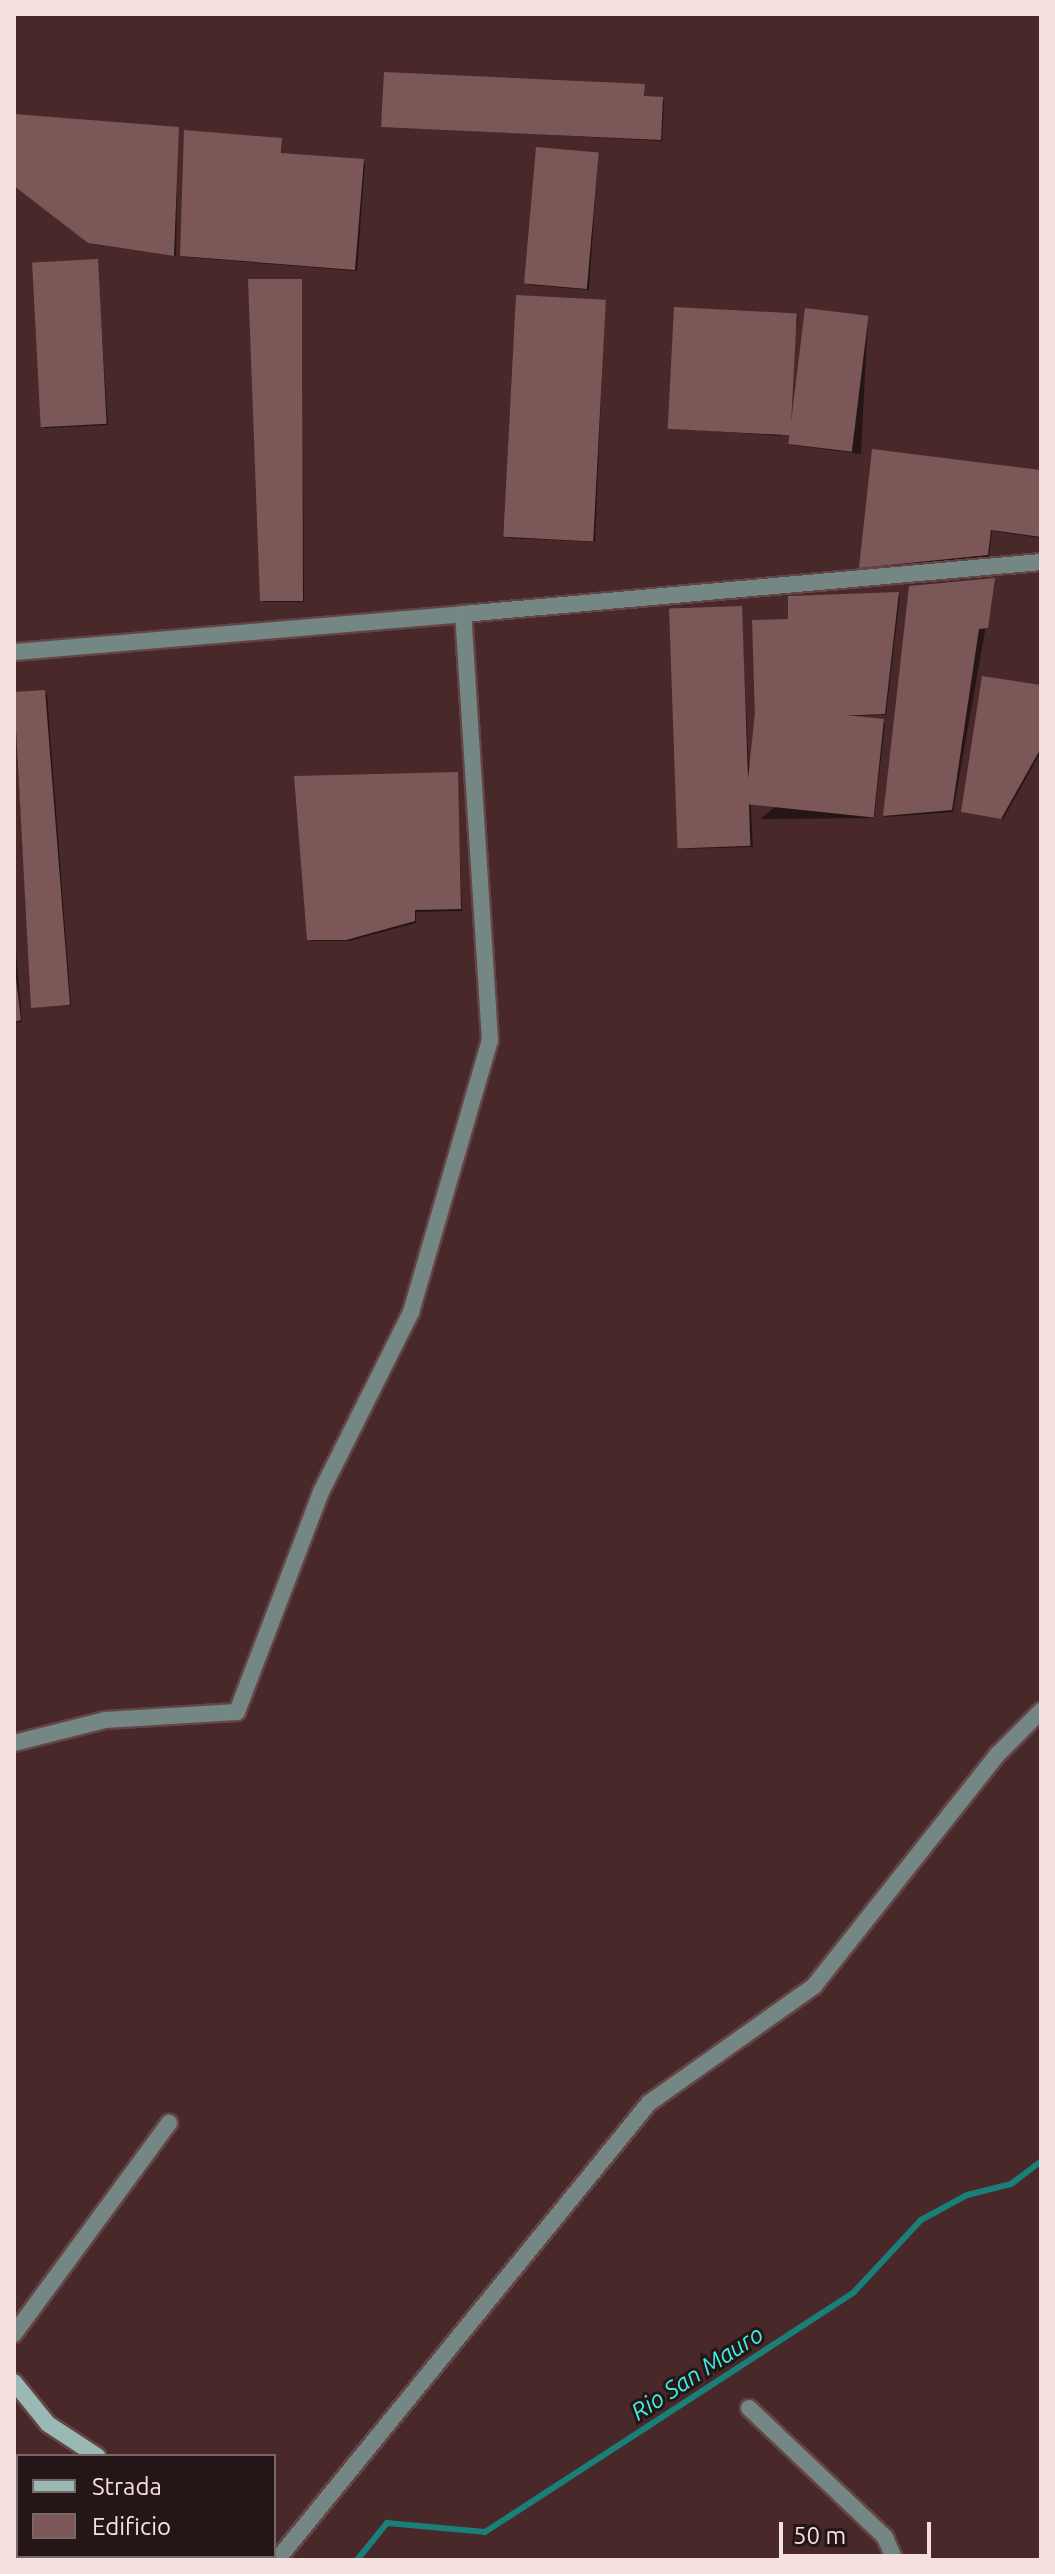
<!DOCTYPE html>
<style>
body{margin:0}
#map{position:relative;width:1055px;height:2574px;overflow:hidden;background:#482828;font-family:Ubuntu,sans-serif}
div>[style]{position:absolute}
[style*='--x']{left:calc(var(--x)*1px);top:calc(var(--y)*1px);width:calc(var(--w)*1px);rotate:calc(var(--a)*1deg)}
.shadow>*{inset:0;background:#0007}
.stream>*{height:6px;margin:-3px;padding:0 3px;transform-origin:3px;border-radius:3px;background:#1a7f78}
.building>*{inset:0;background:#7b5757;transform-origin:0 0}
.roads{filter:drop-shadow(2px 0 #644545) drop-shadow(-2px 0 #644545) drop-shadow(0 2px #644545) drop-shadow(0 -2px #644545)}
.street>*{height:16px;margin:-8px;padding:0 8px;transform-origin:8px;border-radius:8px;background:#758785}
.secondary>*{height:16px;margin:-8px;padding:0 8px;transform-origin:8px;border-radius:8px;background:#9ab8b4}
span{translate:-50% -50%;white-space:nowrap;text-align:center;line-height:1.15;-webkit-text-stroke:6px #241616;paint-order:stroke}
.water-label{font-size:24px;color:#3ef0e4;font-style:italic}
.frame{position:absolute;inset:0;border:16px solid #f5e0df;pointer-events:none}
.legend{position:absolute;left:16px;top:2454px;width:260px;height:104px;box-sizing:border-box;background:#241616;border:2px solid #786766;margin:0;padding:10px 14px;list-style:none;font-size:24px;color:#f5e0df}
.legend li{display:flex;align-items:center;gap:16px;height:40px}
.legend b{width:40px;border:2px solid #786766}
.scale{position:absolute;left:779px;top:2522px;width:152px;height:36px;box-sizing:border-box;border:4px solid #f5e0df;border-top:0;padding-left:10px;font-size:24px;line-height:28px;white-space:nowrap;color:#f5e0df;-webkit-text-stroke:6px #241616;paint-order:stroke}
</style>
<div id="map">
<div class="shadow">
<div style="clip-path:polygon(644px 86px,645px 98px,664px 101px,662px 141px,384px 126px)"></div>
<div style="clip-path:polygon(14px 118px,178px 128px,176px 256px,92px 244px,14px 186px)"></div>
<div style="clip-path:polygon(281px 140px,282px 155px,365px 163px,357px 271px,184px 257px)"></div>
<div style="clip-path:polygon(598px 154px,589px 290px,530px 285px,528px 283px)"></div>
<div style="clip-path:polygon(97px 261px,108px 425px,45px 428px,43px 427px)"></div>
<div style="clip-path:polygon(302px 281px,304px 602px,264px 602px,262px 600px)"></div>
<div style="clip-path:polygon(605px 301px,595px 542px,508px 538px,506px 536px)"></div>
<div style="clip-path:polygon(798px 317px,781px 436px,671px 428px,796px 315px)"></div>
<div style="clip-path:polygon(868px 318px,861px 454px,792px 445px,790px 443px)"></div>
<div style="clip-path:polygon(1041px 472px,1041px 538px,992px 531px,989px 557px,861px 567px)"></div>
<div style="clip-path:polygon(994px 580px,953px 812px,886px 817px,885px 815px)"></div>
<div style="clip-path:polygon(900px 595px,886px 715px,757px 718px,790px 621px)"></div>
<div style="clip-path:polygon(741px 608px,753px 847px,679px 849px,677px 847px)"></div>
<div style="clip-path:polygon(1041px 687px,1041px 752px,1003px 819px,965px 813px)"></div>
<div style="clip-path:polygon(14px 694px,47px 694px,71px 1006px,32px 1007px)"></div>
<div style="clip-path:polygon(885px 723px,874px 818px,760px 819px,883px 721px)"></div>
<div style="clip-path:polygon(457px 774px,462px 911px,416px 912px,416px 923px,349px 941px,311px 941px)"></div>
<div style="clip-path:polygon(14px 929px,22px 1022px,14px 1023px)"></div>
</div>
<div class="stream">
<div style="--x:357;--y:2560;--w:48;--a:-51"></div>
<div style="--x:387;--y:2523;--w:98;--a:5.2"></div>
<div style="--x:485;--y:2532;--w:440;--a:-33"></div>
<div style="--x:854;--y:2292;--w:98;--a:-47.1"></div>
<div style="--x:921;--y:2220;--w:52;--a:-28.5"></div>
<div style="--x:967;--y:2195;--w:45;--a:-14"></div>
<div style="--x:1011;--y:2184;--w:38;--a:-37"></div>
</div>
<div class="building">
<div style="clip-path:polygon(384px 72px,645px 84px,644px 96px,663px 97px,661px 140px,381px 127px)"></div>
<div style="clip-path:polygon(14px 114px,179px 127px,174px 256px,88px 243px,14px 186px)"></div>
<div style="clip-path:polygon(184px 130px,282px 138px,281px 153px,364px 159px,355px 270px,180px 256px)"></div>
<div style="left:536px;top:147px;width:63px;height:137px;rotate:5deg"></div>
<div style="left:98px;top:259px;width:165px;height:66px;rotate:87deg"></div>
<div style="clip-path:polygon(248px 279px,302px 279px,303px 601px,260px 601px)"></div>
<div style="left:516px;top:295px;width:90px;height:242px;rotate:3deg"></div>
<div style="left:674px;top:307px;width:123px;height:122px;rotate:3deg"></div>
<div style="left:805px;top:308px;width:64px;height:137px;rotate:7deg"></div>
<div style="clip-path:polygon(872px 449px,1041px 470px,1041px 537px,991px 530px,988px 555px,859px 568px)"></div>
<div style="clip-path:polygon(995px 578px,988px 628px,979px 629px,952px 810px,883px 816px,909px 586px)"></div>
<div style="clip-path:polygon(899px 592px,885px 714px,755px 719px,752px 620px,788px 619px,788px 596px)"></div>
<div style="left:742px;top:606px;width:240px;height:73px;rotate:88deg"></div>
<div style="clip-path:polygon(982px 676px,1041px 685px,1041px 748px,1001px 819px,961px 812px)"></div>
<div style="clip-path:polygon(45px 690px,70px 1005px,31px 1008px,14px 692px)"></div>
<div style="left:884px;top:719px;width:99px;height:129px;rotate:96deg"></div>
<div style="clip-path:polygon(458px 772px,461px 909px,415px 910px,415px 921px,346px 940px,307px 940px,294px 776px)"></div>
<div style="clip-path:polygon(14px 962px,21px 1020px,14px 1022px)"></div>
</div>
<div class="roads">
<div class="street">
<div style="--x:14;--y:652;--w:451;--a:-4.8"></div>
<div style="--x:14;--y:1743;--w:94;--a:-14.2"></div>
<div style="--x:105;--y:1720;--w:132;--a:-3.5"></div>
<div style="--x:237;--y:1712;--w:235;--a:-69.1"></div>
<div style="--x:321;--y:1492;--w:201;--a:-63.4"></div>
<div style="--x:411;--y:1312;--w:283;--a:-73.8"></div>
<div style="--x:490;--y:1040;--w:427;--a:-93.6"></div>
<div style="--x:463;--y:614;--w:580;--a:-5.14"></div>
<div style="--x:14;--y:2334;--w:262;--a:-53.7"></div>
<div style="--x:749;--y:2408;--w:187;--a:43.5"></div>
<div style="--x:885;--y:2537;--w:25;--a:67"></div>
<div style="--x:277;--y:2560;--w:589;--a:-50.85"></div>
<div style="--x:649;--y:2103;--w:202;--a:-35.3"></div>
<div style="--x:814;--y:1986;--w:296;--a:-51.6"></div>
<div style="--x:998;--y:1754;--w:61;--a:-45"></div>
</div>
<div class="secondary">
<div style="--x:14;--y:2382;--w:54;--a:51"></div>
<div style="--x:48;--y:2424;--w:59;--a:33.1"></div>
<div style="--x:248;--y:2556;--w:7;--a:34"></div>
</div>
</div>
<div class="water-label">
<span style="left:697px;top:2373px;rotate:-33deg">Rio San Mauro</span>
</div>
<div class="frame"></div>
<ul class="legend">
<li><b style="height:10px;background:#9ab8b4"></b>Strada</li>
<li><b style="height:22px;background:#7b5757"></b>Edificio</li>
</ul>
<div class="scale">50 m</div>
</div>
